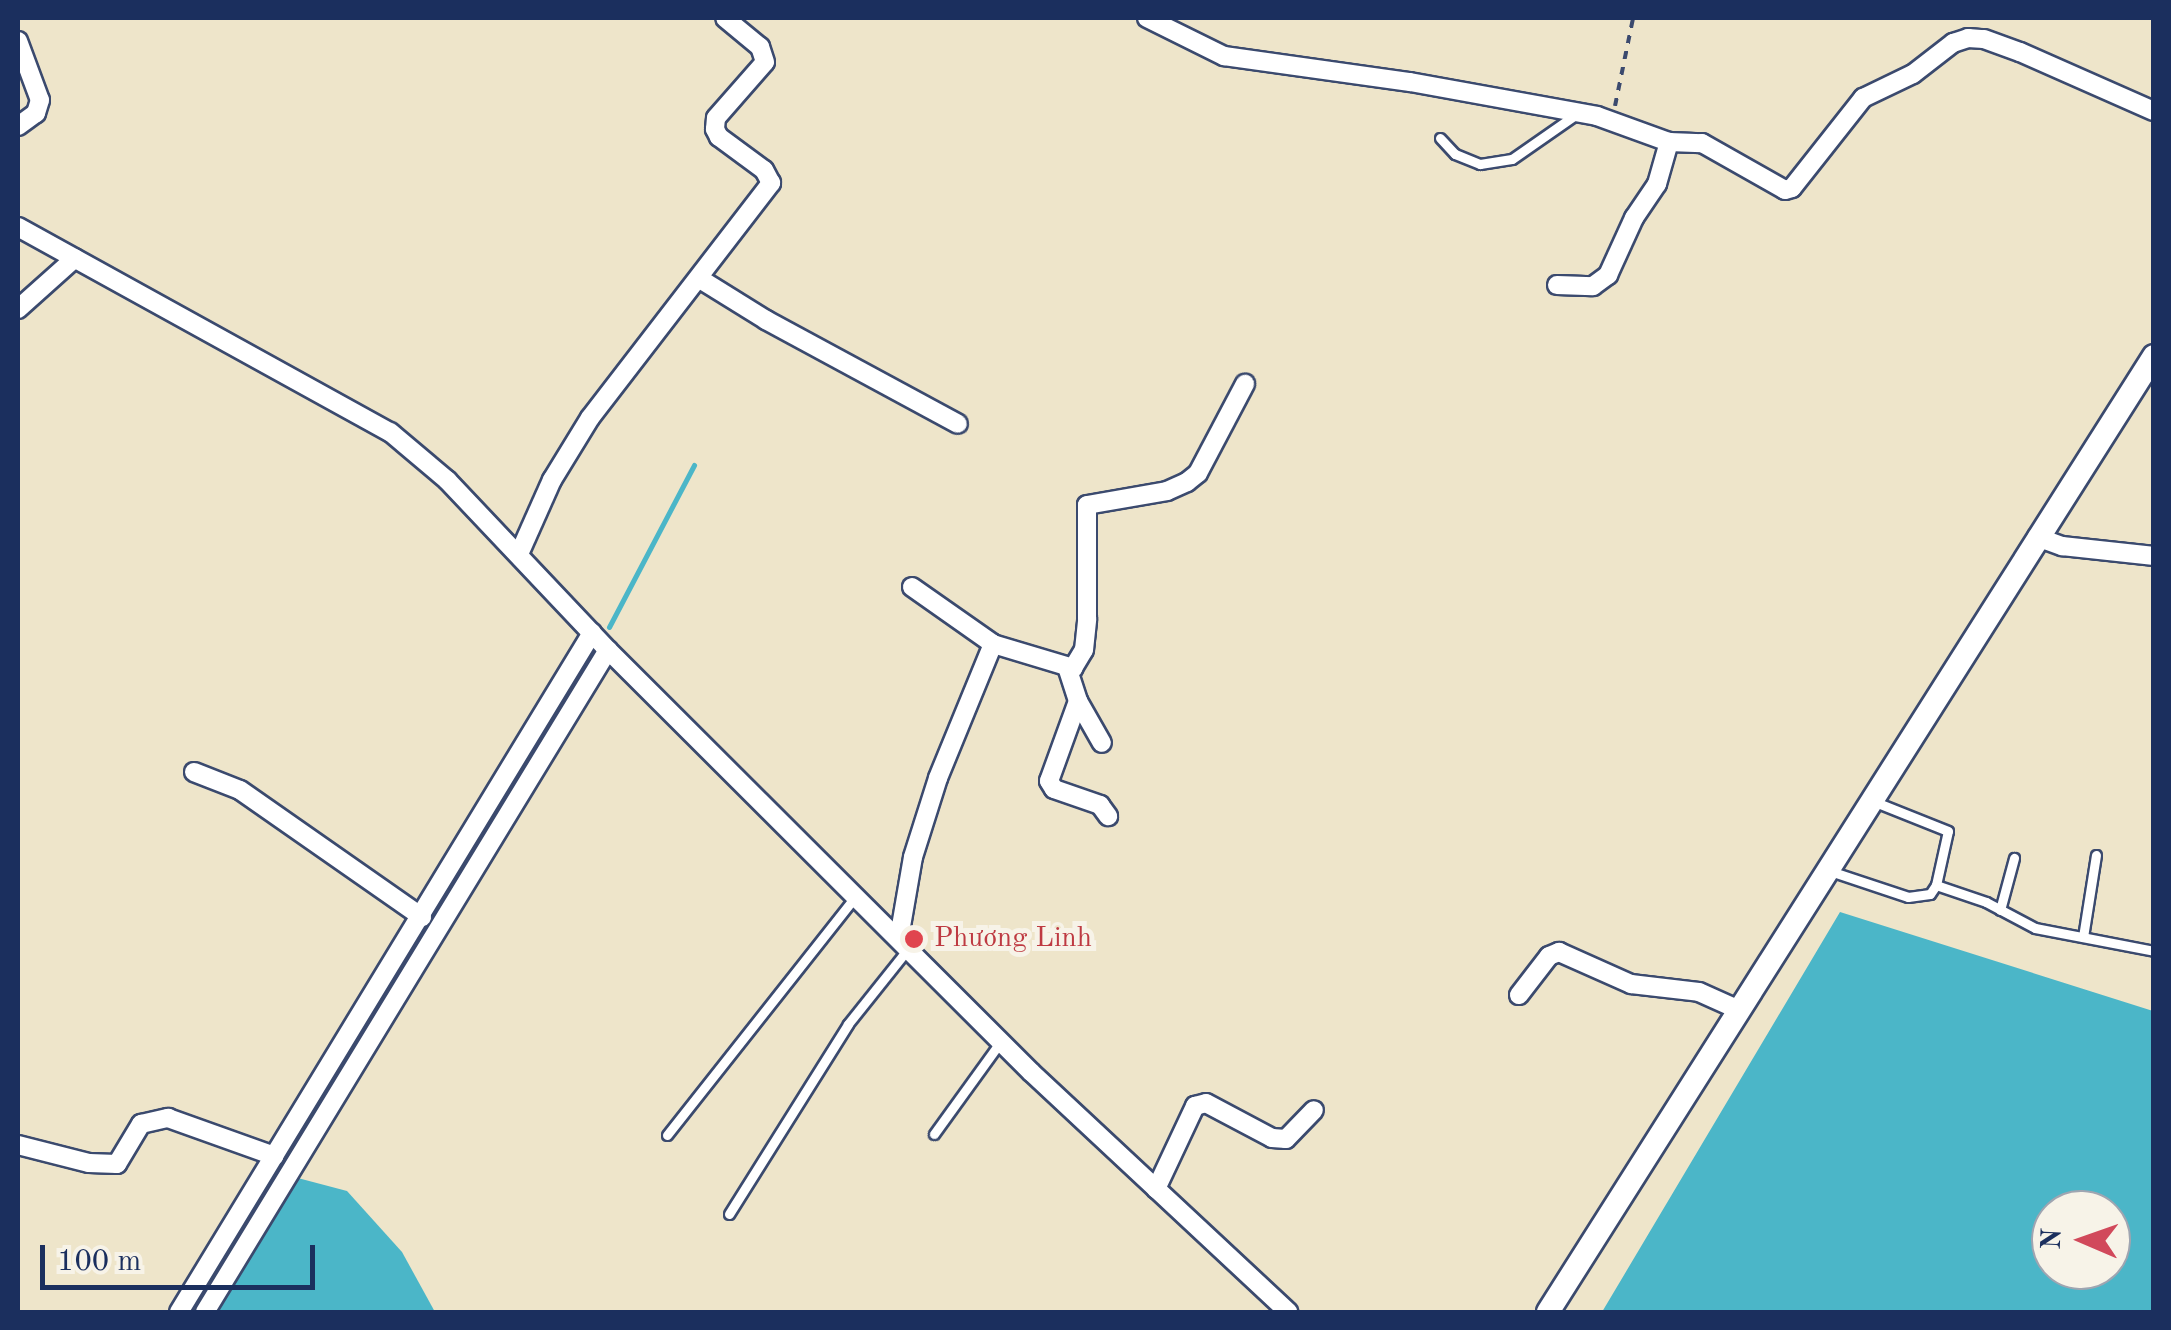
<!DOCTYPE html>
<meta charset="utf-8">
<style>
body{margin:0}
#map{position:relative;width:2171px;height:1330px;overflow:hidden;background:#eee5ca;font-family:"Old Standard TT",serif}
div>[style]{position:absolute}
[style*='--x']{left:calc(var(--x)*1px);top:calc(var(--y)*1px);width:calc(var(--w)*1px);rotate:calc(var(--a)*1deg)}
.water>*{inset:0;background:#4bb6c8}
.stream>*{height:5px;margin:-2.5px;padding:0 2.5px;transform-origin:2.5px;border-radius:2.5px;background:#4bb6c8}
.path>*{height:4px;margin-top:-2px;transform-origin:0;background:repeating-linear-gradient(90deg,#3b4a6e 0 8px,transparent 0 16px)}
.roads{filter:drop-shadow(2px 0 #3b4a6e) drop-shadow(-2px 0 #3b4a6e) drop-shadow(0 2px #3b4a6e) drop-shadow(0 -2px #3b4a6e)}
.service>*{height:9px;margin:-4.5px;padding:0 4.5px;transform-origin:4.5px;border-radius:4.5px;background:#fff}
.minor>*{height:18px;margin:-9px;padding:0 9px;transform-origin:9px;border-radius:9px;background:#fff}
.tertiary>*{height:22px;margin:-11px;padding:0 11px;transform-origin:11px;border-radius:11px;background:#fff}
.dots>*{width:28px;height:28px;translate:-50% -50%;box-sizing:border-box;border:5px solid #f7f3e8;border-radius:50%}
span{translate:-50% -50%;white-space:nowrap;text-align:center;line-height:1.15;-webkit-text-stroke:10px #f7f3e8;paint-order:stroke}
.health-label{font-size:28px;color:#be3a42}
.left{translate:0 -50%;text-align:left}
.frame{position:absolute;inset:0;border:20px solid #1b2f5e;pointer-events:none}
.north{position:absolute;left:2031px;top:1190px;width:100px;height:100px;box-sizing:border-box;background:#f7f3e8;border:2px solid #9fa5b1;border-radius:50%;rotate:272deg;font-size:28px;font-weight:700;line-height:40px;text-align:center;color:#1b2f5e}
.north::after{content:'';display:block;margin:auto;width:35px;height:45px;background:#d1495b;clip-path:polygon(50% 0,100% 100%,50% 72%,0 100%)}
.scale{position:absolute;left:40px;top:1245px;width:275px;height:45px;box-sizing:border-box;border:5px solid #1b2f5e;border-top:0;padding-left:12px;font-size:30px;line-height:35px;white-space:nowrap;color:#1b2f5e;-webkit-text-stroke:8px #f7f3e8;paint-order:stroke}
</style>
<div id="map">
<div class="water">
<div style="clip-path:polygon(evenodd,1840px 912px,2153px 1011px,2153px 1312px,1602px 1312px,1840px 912px,2051px 1210px,2111px 1210px,2111px 1270px,2051px 1270px,2051px 1210px)"></div>
<div style="clip-path:polygon(294px 1177px,347px 1191px,402px 1252px,435px 1312px,208px 1312px)"></div>
</div>
<div class="stream">
<div style="--x:609;--y:627;--w:183;--a:-62.3"></div>
<div style="--x:298;--y:1143;--w:579;--a:-58.92"></div>
</div>
<div class="path">
<div style="--x:1615;--y:106;--w:90;--a:-78.4"></div>
</div>
<div class="roads">
<div class="service">
<div style="--x:1440;--y:138;--w:22;--a:47"></div>
<div style="--x:1455;--y:154;--w:27;--a:22"></div>
<div style="--x:1480;--y:164;--w:32;--a:-9"></div>
<div style="--x:1512;--y:159;--w:77;--a:-34.9"></div>
<div style="--x:1830;--y:871;--w:82;--a:18.4"></div>
<div style="--x:1908;--y:897;--w:22;--a:-8"></div>
<div style="--x:1930;--y:894;--w:11;--a:-56"></div>
<div style="--x:1936;--y:885;--w:55;--a:-77.5"></div>
<div style="--x:1948;--y:831;--w:79;--a:-158.3"></div>
<div style="--x:1936;--y:885;--w:53;--a:18.8"></div>
<div style="--x:1986;--y:902;--w:55;--a:28"></div>
<div style="--x:2035;--y:928;--w:121;--a:10.9"></div>
<div style="--x:2000;--y:910;--w:54;--a:-74.9"></div>
<div style="--x:2083;--y:937;--w:83;--a:-81"></div>
<div style="--x:934;--y:1134;--w:115;--a:-54.2"></div>
<div style="--x:667;--y:1135;--w:303;--a:-51.7"></div>
<div style="--x:729;--y:1214;--w:224;--a:-57.9"></div>
<div style="--x:848;--y:1024;--w:95;--a:-51.4"></div>
</div>
<div class="minor">
<div style="--x:1147;--y:18;--w:86;--a:26.3"></div>
<div style="--x:1224;--y:56;--w:188;--a:8"></div>
<div style="--x:1410;--y:82;--w:190;--a:10.3"></div>
<div style="--x:1597;--y:116;--w:77;--a:19.9"></div>
<div style="--x:1669;--y:142;--w:33;--a:2"></div>
<div style="--x:1702;--y:143;--w:95;--a:29.5"></div>
<div style="--x:1785;--y:190;--w:7;--a:-16"></div>
<div style="--x:1792;--y:188;--w:115;--a:-51.7"></div>
<div style="--x:1863;--y:98;--w:55;--a:-25.6"></div>
<div style="--x:1913;--y:74;--w:51;--a:-37.8"></div>
<div style="--x:1953;--y:43;--w:16;--a:-18"></div>
<div style="--x:1968;--y:38;--w:16;--a:4"></div>
<div style="--x:1984;--y:39;--w:38;--a:20"></div>
<div style="--x:2020;--y:52;--w:146;--a:23.8"></div>
<div style="--x:18;--y:41;--w:63;--a:69.6"></div>
<div style="--x:40;--y:100;--w:14;--a:107"></div>
<div style="--x:36;--y:113;--w:22;--a:144"></div>
<div style="--x:18;--y:227;--w:425;--a:28.9"></div>
<div style="--x:390;--y:432;--w:75;--a:40.1"></div>
<div style="--x:447;--y:480;--w:234;--a:46.6"></div>
<div style="--x:608;--y:650;--w:598;--a:44.93"></div>
<div style="--x:1031;--y:1072;--w:352;--a:43"></div>
<div style="--x:700;--y:279;--w:78;--a:31.8"></div>
<div style="--x:766;--y:320;--w:218;--a:28.4"></div>
<div style="--x:1557;--y:285;--w:36;--a:2"></div>
<div style="--x:1593;--y:286;--w:19;--a:-36"></div>
<div style="--x:1608;--y:275;--w:63;--a:-65.5"></div>
<div style="--x:1634;--y:218;--w:41;--a:-55.9"></div>
<div style="--x:1657;--y:184;--w:44;--a:-74.1"></div>
<div style="--x:18;--y:309;--w:76;--a:-41.8"></div>
<div style="--x:2037;--y:537;--w:27;--a:20"></div>
<div style="--x:2062;--y:546;--w:93;--a:6.2"></div>
<div style="--x:519;--y:554;--w:81;--a:-66"></div>
<div style="--x:552;--y:480;--w:73;--a:-58.5"></div>
<div style="--x:590;--y:418;--w:297;--a:-52.4"></div>
<div style="--x:771;--y:183;--w:15;--a:-118"></div>
<div style="--x:764;--y:170;--w:56;--a:-143.7"></div>
<div style="--x:719;--y:137;--w:9;--a:-117"></div>
<div style="--x:715;--y:129;--w:11;--a:-85"></div>
<div style="--x:716;--y:118;--w:74;--a:-48.8"></div>
<div style="--x:765;--y:62;--w:16;--a:-108"></div>
<div style="--x:760;--y:47;--w:45;--a:-140.4"></div>
<div style="--x:912;--y:587;--w:99;--a:35.1"></div>
<div style="--x:993;--y:644;--w:84;--a:16.7"></div>
<div style="--x:1073;--y:668;--w:21;--a:-59"></div>
<div style="--x:1084;--y:650;--w:31;--a:-84"></div>
<div style="--x:1087;--y:619;--w:114;--a:-90"></div>
<div style="--x:1087;--y:505;--w:81;--a:-9.9"></div>
<div style="--x:1167;--y:491;--w:22;--a:-24"></div>
<div style="--x:1187;--y:482;--w:14;--a:-39"></div>
<div style="--x:1198;--y:473;--w:101;--a:-62.2"></div>
<div style="--x:1068;--y:670;--w:33;--a:72"></div>
<div style="--x:1078;--y:701;--w:85;--a:109.9"></div>
<div style="--x:1049;--y:781;--w:9;--a:58"></div>
<div style="--x:1054;--y:789;--w:49;--a:19.2"></div>
<div style="--x:1100;--y:805;--w:14;--a:54"></div>
<div style="--x:1078;--y:701;--w:48;--a:60.3"></div>
<div style="--x:194;--y:772;--w:49;--a:21.4"></div>
<div style="--x:240;--y:790;--w:222;--a:34.9"></div>
<div style="--x:899;--y:938;--w:82;--a:-80.2"></div>
<div style="--x:913;--y:857;--w:83;--a:-72.4"></div>
<div style="--x:938;--y:778;--w:145;--a:-67.7"></div>
<div style="--x:1519;--y:995;--w:49;--a:-52.4"></div>
<div style="--x:1549;--y:956;--w:11;--a:-22"></div>
<div style="--x:1559;--y:952;--w:79;--a:24"></div>
<div style="--x:1631;--y:984;--w:68;--a:6.7"></div>
<div style="--x:1699;--y:992;--w:44;--a:24.2"></div>
<div style="--x:18;--y:1145;--w:73;--a:14.2"></div>
<div style="--x:89;--y:1163;--w:28;--a:2"></div>
<div style="--x:117;--y:1164;--w:47;--a:-59"></div>
<div style="--x:141;--y:1124;--w:28;--a:-13"></div>
<div style="--x:168;--y:1118;--w:113;--a:19.7"></div>
<div style="--x:1156;--y:1189;--w:92;--a:-64.8"></div>
<div style="--x:1195;--y:1106;--w:11;--a:-15"></div>
<div style="--x:1206;--y:1103;--w:75;--a:27.9"></div>
<div style="--x:1272;--y:1138;--w:14;--a:4"></div>
<div style="--x:1286;--y:1139;--w:40;--a:-46"></div>
<div style="--x:179;--y:1312;--w:795;--a:-58.69"></div>
<div style="--x:205;--y:1312;--w:775;--a:-58.67"></div>
</div>
<div class="tertiary">
<div style="--x:1548;--y:1312;--w:1132;--a:-57.63"></div>
</div>
</div>
<div class="dots">
<div style="left:914px;top:939px;background:#e0444e"></div>
</div>
<div class="health-label">
<span class="left" style="left:934px;top:939px">Phương Linh</span>
</div>
<div class="frame"></div>
<div class="north">N</div>
<div class="scale">100 m</div>
</div>
